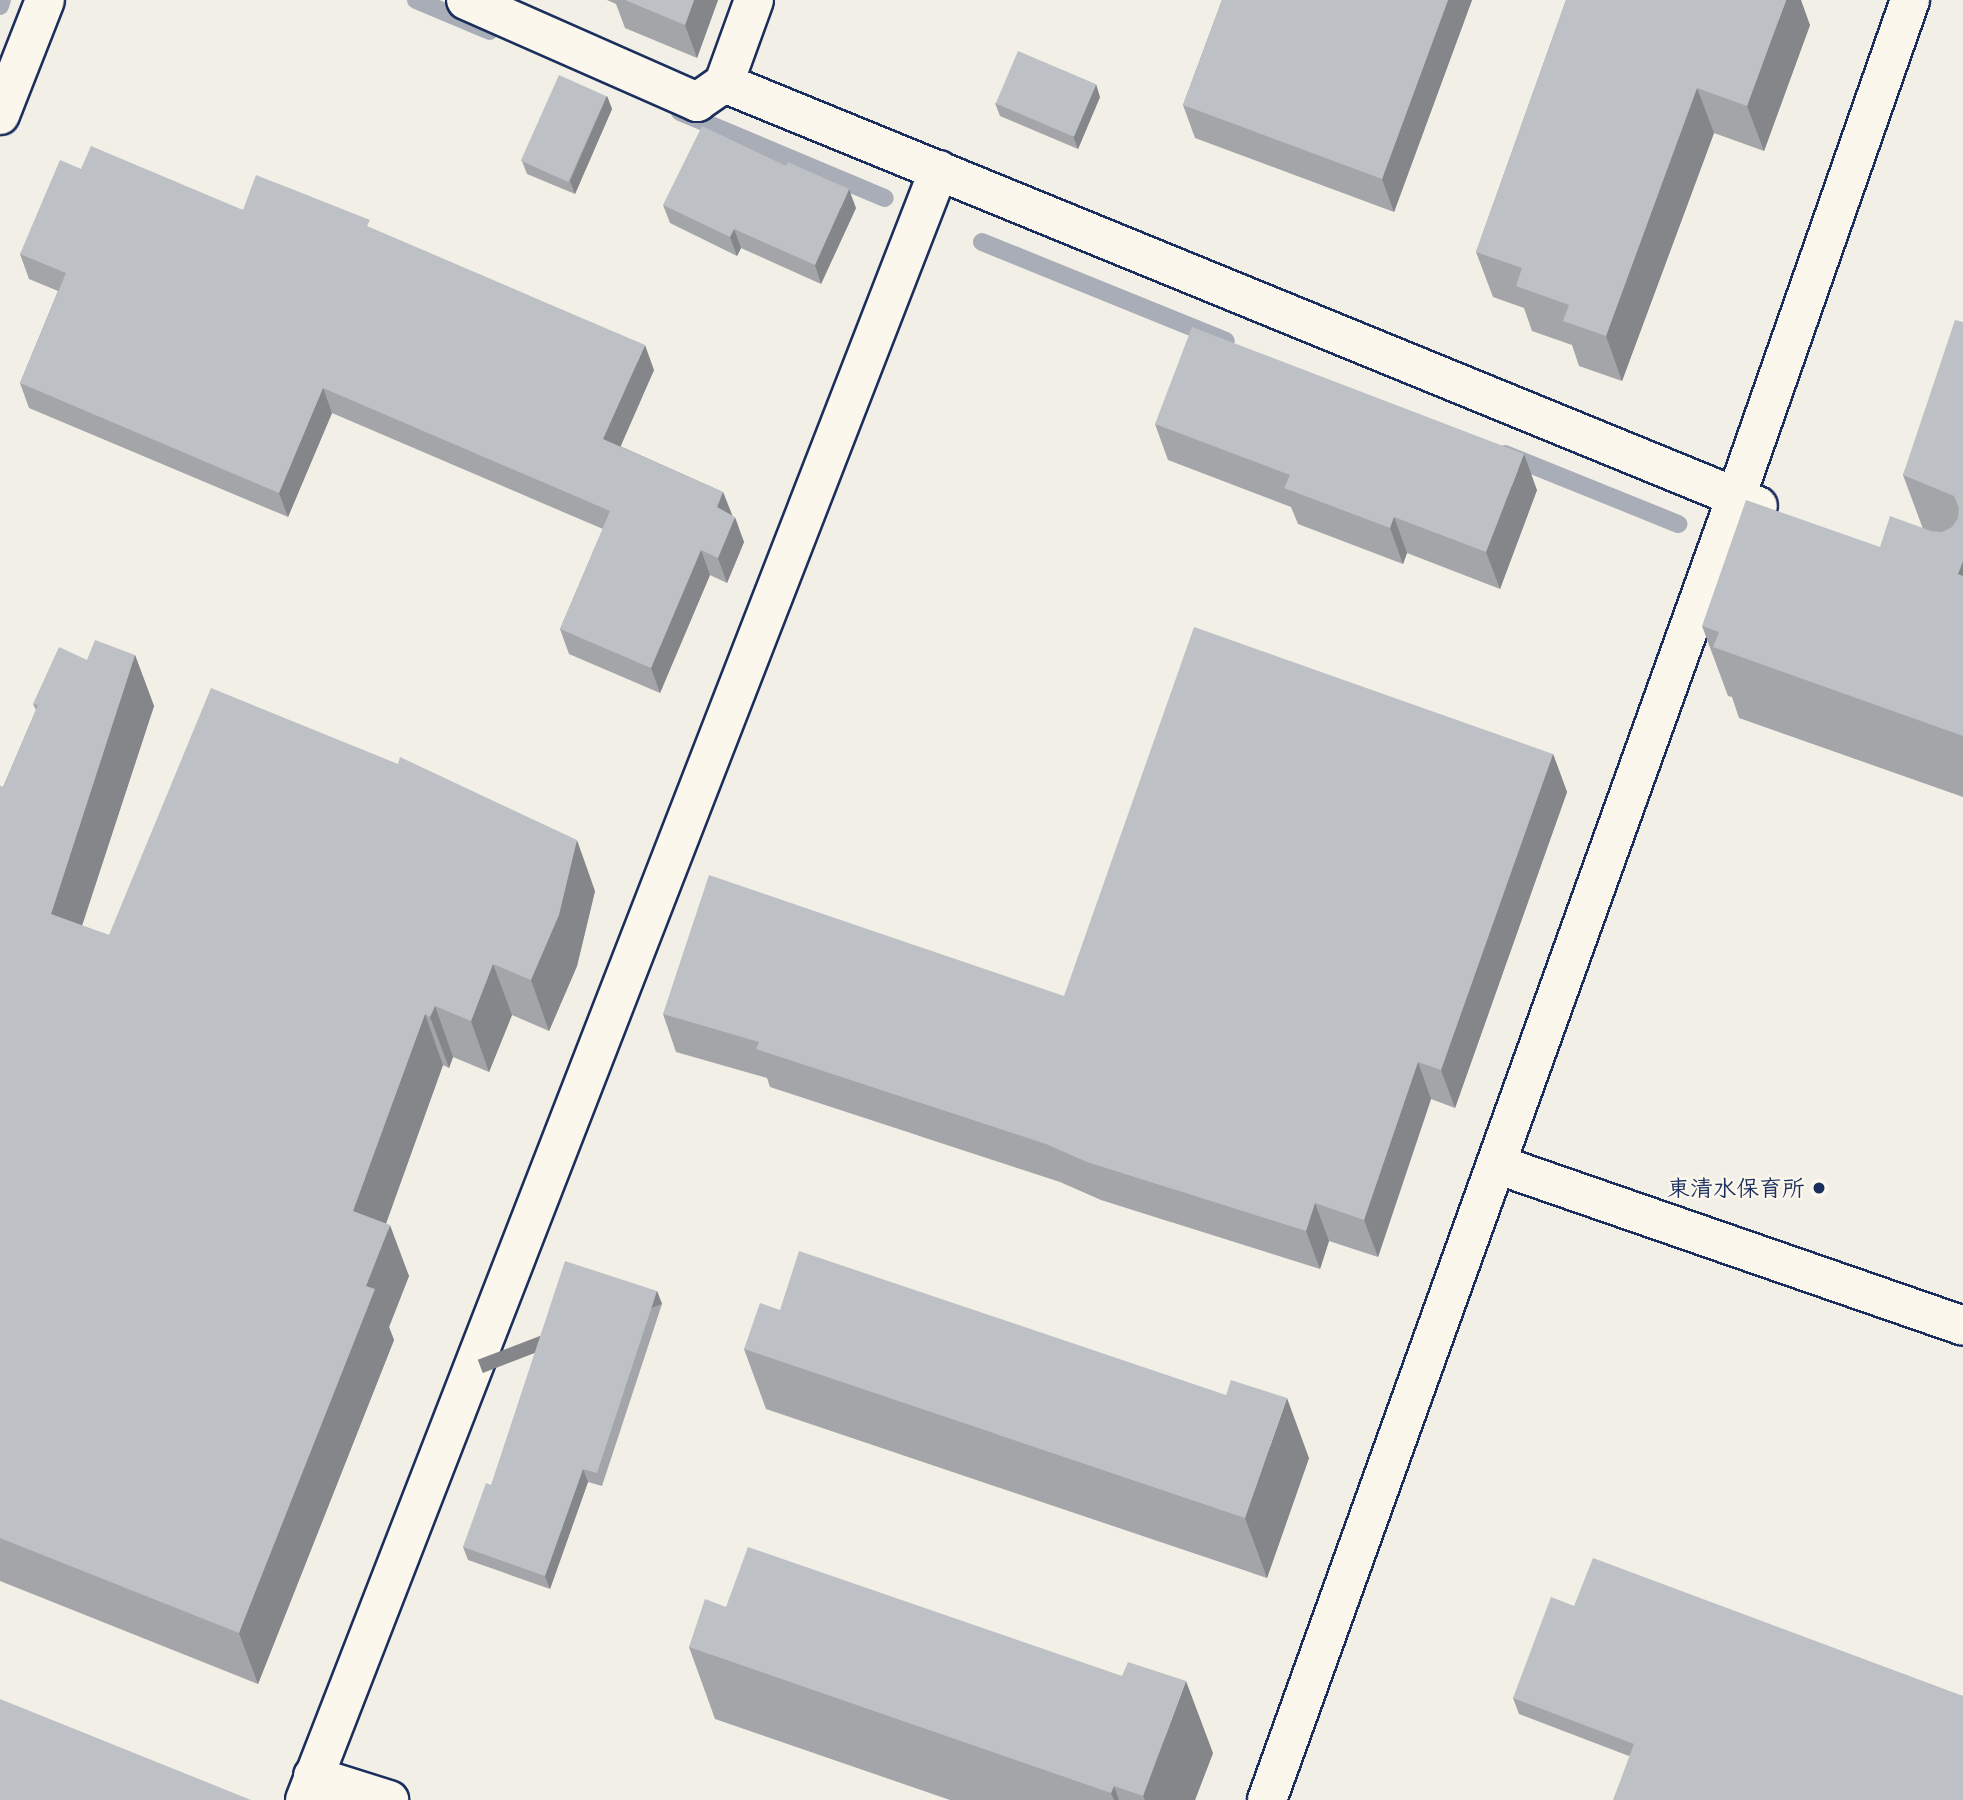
<!DOCTYPE html>
<meta charset="utf-8">
<style>
body{margin:0}
#map{position:relative;width:1963px;height:1800px;overflow:hidden;background:#f2efe6;font-family:Itim,"Klee One",sans-serif}
div>[style]{position:absolute}
[style*='--x']{left:calc(var(--x)*1px);top:calc(var(--y)*1px);width:calc(var(--w)*1px);rotate:calc(var(--a)*1deg)}
.stream>*{height:18px;margin:-9px;padding:0 9px;transform-origin:9px;border-radius:9px;background:#a9adb7}
.roads{filter:drop-shadow(2px 0 #1b2f5e) drop-shadow(-2px 0 #1b2f5e) drop-shadow(0 2px #1b2f5e) drop-shadow(0 -2px #1b2f5e)}
.minor>*{height:38px;margin:-19px;padding:0 19px;transform-origin:19px;border-radius:19px;background:#fbf7ec}
.wall>*{inset:0;background:#a3a5a9}
.shaded-wall>*{inset:0;background:#848689;transform-origin:0 0}
.building>*{inset:0;background:#bdc0c4;transform-origin:0 0}
.dots>*{width:19px;height:19px;translate:-50% -50%;box-sizing:border-box;border:4px solid #fbf7ec;border-radius:50%}
span{translate:-50% -50%;white-space:nowrap;text-align:center;line-height:1.15;-webkit-text-stroke:5px #fbf7ec;paint-order:stroke}
.poi-label{font-size:23px;color:#1b2f5e;font-weight:700}
.right{translate:-100% -50%;text-align:right}
</style>
<div id="map">
<div class="stream">
<div style="--x:416;--y:0;--w:80;--a:22.7"></div>
<div style="--x:0;--y:6;--w:6;--a:-72"></div>
<div style="--x:680;--y:112;--w:222;--a:22.8"></div>
<div style="--x:982;--y:242;--w:263;--a:22.1"></div>
<div style="--x:1505;--y:454;--w:187;--a:22"></div>
</div>
<div class="roads">
<div class="minor">
<div style="--x:466;--y:0;--w:253;--a:23.8"></div>
<div style="--x:697;--y:102;--w:33;--a:-35"></div>
<div style="--x:724;--y:83;--w:88;--a:-70.1"></div>
<div style="--x:724;--y:83;--w:1117;--a:22.25"></div>
<div style="--x:0;--y:115;--w:123;--a:-68.6"></div>
<div style="--x:1496;--y:1164;--w:494;--a:19.1"></div>
<div style="--x:313;--y:1776;--w:80;--a:17.5"></div>
<div style="--x:305;--y:1800;--w:1749;--a:-68.75"></div>
<div style="--x:1267;--y:1800;--w:1385;--a:-70.2"></div>
<div style="--x:1736;--y:497;--w:527;--a:-70.7"></div>
</div>
</div>
<div class="wall">
<div style="clip-path:polygon(607px 0,718px 0,697px 58px,625px 28px,616px 4px)"></div>
<div style="clip-path:polygon(1222px 0,1472px 0,1394px 212px,1195px 138px,1183px 105px)"></div>
<div style="clip-path:polygon(1566px 0,1810px 25px,1764px 151px,1714px 133px,1622px 381px,1579px 366px,1572px 345px,1532px 331px,1524px 308px,1493px 297px,1476px 252px)"></div>
<div style="clip-path:polygon(607px 96px,612px 109px,575px 194px,527px 174px,522px 161px)"></div>
<div style="clip-path:polygon(1100px 97px,1078px 149px,1000px 116px,995px 103px)"></div>
<div style="clip-path:polygon(81px 169px,243px 210px,373px 229px,654px 370px,620px 446px,723px 492px,732px 516px,744px 542px,727px 583px,710px 575px,660px 693px,569px 654px,560px 629px,603px 529px,332px 413px,288px 517px,29px 408px,20px 383px,58px 291px,29px 279px,20px 254px)"></div>
<div style="clip-path:polygon(663px 205px,856px 208px,821px 284px,741px 248px,737px 256px,670px 223px)"></div>
<div style="clip-path:polygon(1963px 322px,1963px 797px,1739px 718px,1732px 697px,1728px 696px,1702px 626px,1880px 547px,1923px 529px,1903px 475px)"></div>
<div style="clip-path:polygon(1155px 424px,1537px 490px,1500px 589px,1407px 553px,1403px 564px,1298px 524px,1291px 507px,1168px 460px)"></div>
<div style="clip-path:polygon(135px 655px,154px 706px,82px 926px,109px 935px,595px 891px,577px 966px,549px 1031px,512px 1015px,489px 1072px,453px 1057px,449px 1068px,443px 1065px,386px 1224px,409px 1276px,389px 1327px,394px 1340px,258px 1684px,0 1581px,0 786px,3px 787px,36px 710px,33px 704px,87px 660px)"></div>
<div style="clip-path:polygon(1553px 754px,1567px 792px,1455px 1108px,1431px 1099px,1378px 1257px,1329px 1241px,1320px 1269px,1101px 1200px,1060px 1182px,770px 1087px,767px 1078px,676px 1052px,663px 1014px,1064px 996px)"></div>
<div style="clip-path:polygon(657px 1291px,662px 1304px,602px 1486px,588px 1482px,550px 1589px,468px 1560px,463px 1547px,491px 1485px)"></div>
<div style="clip-path:polygon(780px 1310px,1309px 1458px,1267px 1578px,766px 1409px,744px 1349px)"></div>
<div style="clip-path:polygon(1574px 1606px,1963px 1696px,1629px 1756px,1519px 1714px,1513px 1698px)"></div>
<div style="clip-path:polygon(726px 1607px,1213px 1753px,1195px 1800px,950px 1800px,715px 1719px,689px 1647px)"></div>
</div>
<div class="shaded-wall">
<div style="clip-path:polygon(694px 0,718px 0,697px 58px,685px 25px)"></div>
<div style="clip-path:polygon(1448px 0,1472px 0,1394px 212px,1382px 179px)"></div>
<div style="clip-path:polygon(1786px 0,1801px 0,1810px 25px,1764px 151px,1747px 106px)"></div>
<div style="clip-path:polygon(1096px 84px,1100px 97px,1078px 149px,1073px 136px)"></div>
<div style="clip-path:polygon(1697px 88px,1714px 133px,1622px 381px,1606px 336px)"></div>
<div style="clip-path:polygon(607px 96px,612px 109px,575px 194px,570px 181px)"></div>
<div style="clip-path:polygon(849px 189px,856px 208px,821px 284px,815px 265px)"></div>
<div style="clip-path:polygon(734px 229px,741px 248px,737px 256px,730px 237px)"></div>
<div style="clip-path:polygon(645px 345px,654px 370px,613px 464px,603px 439px)"></div>
<div style="clip-path:polygon(323px 388px,332px 413px,288px 517px,279px 493px)"></div>
<div style="clip-path:polygon(1524px 454px,1537px 490px,1500px 589px,1486px 552px)"></div>
<div style="clip-path:polygon(723px 492px,733px 517px,717px 507px)"></div>
<div style="clip-path:polygon(735px 517px,744px 542px,727px 583px,718px 558px)"></div>
<div style="clip-path:polygon(1394px 517px,1407px 553px,1403px 564px,1390px 528px)"></div>
<div style="clip-path:polygon(701px 550px,710px 575px,660px 693px,651px 668px)"></div>
<div style="clip-path:polygon(1963px 561px,1963px 587px,1958px 574px)"></div>
<div style="clip-path:polygon(135px 655px,154px 706px,69px 965px,51px 914px)"></div>
<div style="clip-path:polygon(1553px 754px,1567px 792px,1455px 1108px,1441px 1070px)"></div>
<div style="clip-path:polygon(577px 840px,595px 891px,577px 966px,549px 1031px,531px 980px)"></div>
<div style="clip-path:polygon(493px 964px,512px 1015px,489px 1072px,471px 1021px)"></div>
<div style="clip-path:polygon(435px 1006px,453px 1057px,449px 1068px,430px 1017px)"></div>
<div style="clip-path:polygon(425px 1014px,443px 1065px,372px 1262px,353px 1211px)"></div>
<div style="clip-path:polygon(1418px 1062px,1431px 1099px,1378px 1257px,1364px 1220px)"></div>
<div style="clip-path:polygon(1315px 1203px,1329px 1241px,1320px 1269px,1306px 1231px)"></div>
<div style="clip-path:polygon(390px 1225px,409px 1276px,389px 1327px,394px 1340px,258px 1684px,239px 1633px,366px 1286px)"></div>
<div style="left:657px;top:1291px;width:14px;height:192px;rotate:69deg"></div>
<div style="clip-path:polygon(1287px 1398px,1309px 1458px,1267px 1578px,1245px 1518px)"></div>
<div style="clip-path:polygon(583px 1469px,588px 1482px,550px 1589px,545px 1576px)"></div>
<div style="clip-path:polygon(1186px 1681px,1213px 1753px,1195px 1800px,1145px 1800px,1143px 1796px)"></div>
<div style="clip-path:polygon(1114px 1786px,1119px 1800px,1114px 1800px,1111px 1793px)"></div>
</div>
<div class="building">
<div style="clip-path:polygon(625px 0,694px 0,685px 25px)"></div>
<div style="clip-path:polygon(1222px 0,1448px 0,1382px 179px,1183px 105px)"></div>
<div style="clip-path:polygon(1566px 0,1786px 0,1747px 106px,1697px 88px,1606px 336px,1563px 321px,1569px 305px,1516px 286px,1522px 268px,1476px 252px)"></div>
<div style="left:1018px;top:51px;width:85px;height:57px;rotate:23deg"></div>
<div style="left:559px;top:75px;width:52px;height:94px;rotate:24deg"></div>
<div style="clip-path:polygon(702px 126px,786px 166px,788px 162px,849px 189px,815px 265px,734px 229px,730px 237px,663px 205px)"></div>
<div style="clip-path:polygon(91px 146px,243px 210px,256px 175px,370px 220px,367px 226px,645px 345px,603px 439px,723px 492px,717px 507px,735px 517px,718px 558px,701px 550px,651px 668px,560px 629px,610px 511px,323px 388px,279px 493px,20px 383px,66px 273px,20px 254px,60px 160px,81px 169px)"></div>
<div style="clip-path:polygon(1955px 320px,1963px 322px,1963px 561px,1958px 574px,1963px 576px,1963px 736px,1713px 647px,1719px 632px,1702px 626px,1746px 500px,1880px 547px,1890px 516px,1931px 531px,1942px 532px,1952px 527px,1958px 518px,1959px 508px,1954px 496px,1903px 475px)"></div>
<div style="clip-path:polygon(1192px 327px,1524px 454px,1486px 552px,1394px 517px,1390px 528px,1284px 488px,1290px 475px,1155px 424px)"></div>
<div style="clip-path:polygon(1194px 627px,1553px 754px,1441px 1070px,1418px 1062px,1364px 1220px,1315px 1203px,1306px 1231px,1087px 1162px,1046px 1144px,756px 1049px,759px 1042px,663px 1014px,709px 875px,1064px 996px)"></div>
<div style="clip-path:polygon(95px 640px,135px 655px,51px 914px,109px 935px,211px 688px,398px 764px,400px 757px,577px 840px,559px 915px,531px 980px,493px 964px,471px 1021px,435px 1006px,430px 1017px,425px 1014px,353px 1211px,390px 1225px,366px 1286px,375px 1289px,239px 1633px,0 1538px,0 786px,3px 787px,38px 705px,33px 704px,59px 647px,87px 660px)"></div>
<div style="clip-path:polygon(799px 1251px,1226px 1395px,1231px 1380px,1287px 1398px,1245px 1518px,744px 1349px,760px 1303px,780px 1310px)"></div>
<div style="clip-path:polygon(565px 1261px,657px 1291px,597px 1473px,583px 1469px,545px 1576px,463px 1547px,486px 1483px,491px 1485px)"></div>
<div style="clip-path:polygon(748px 1547px,1122px 1676px,1128px 1662px,1186px 1681px,1143px 1796px,1114px 1786px,1111px 1793px,689px 1647px,705px 1599px,726px 1607px)"></div>
<div style="clip-path:polygon(1593px 1558px,1963px 1696px,1963px 1800px,1613px 1800px,1634px 1744px,1513px 1698px,1551px 1597px,1574px 1606px)"></div>
<div style="clip-path:polygon(0 1699px,251px 1800px,0 1800px)"></div>
</div>
<div class="dots">
<div style="left:1819px;top:1188px;background:#1b2f5e"></div>
</div>
<div class="poi-label">
<span class="right" style="left:1805px;top:1188px">東清水保育所</span>
</div>
</div>
